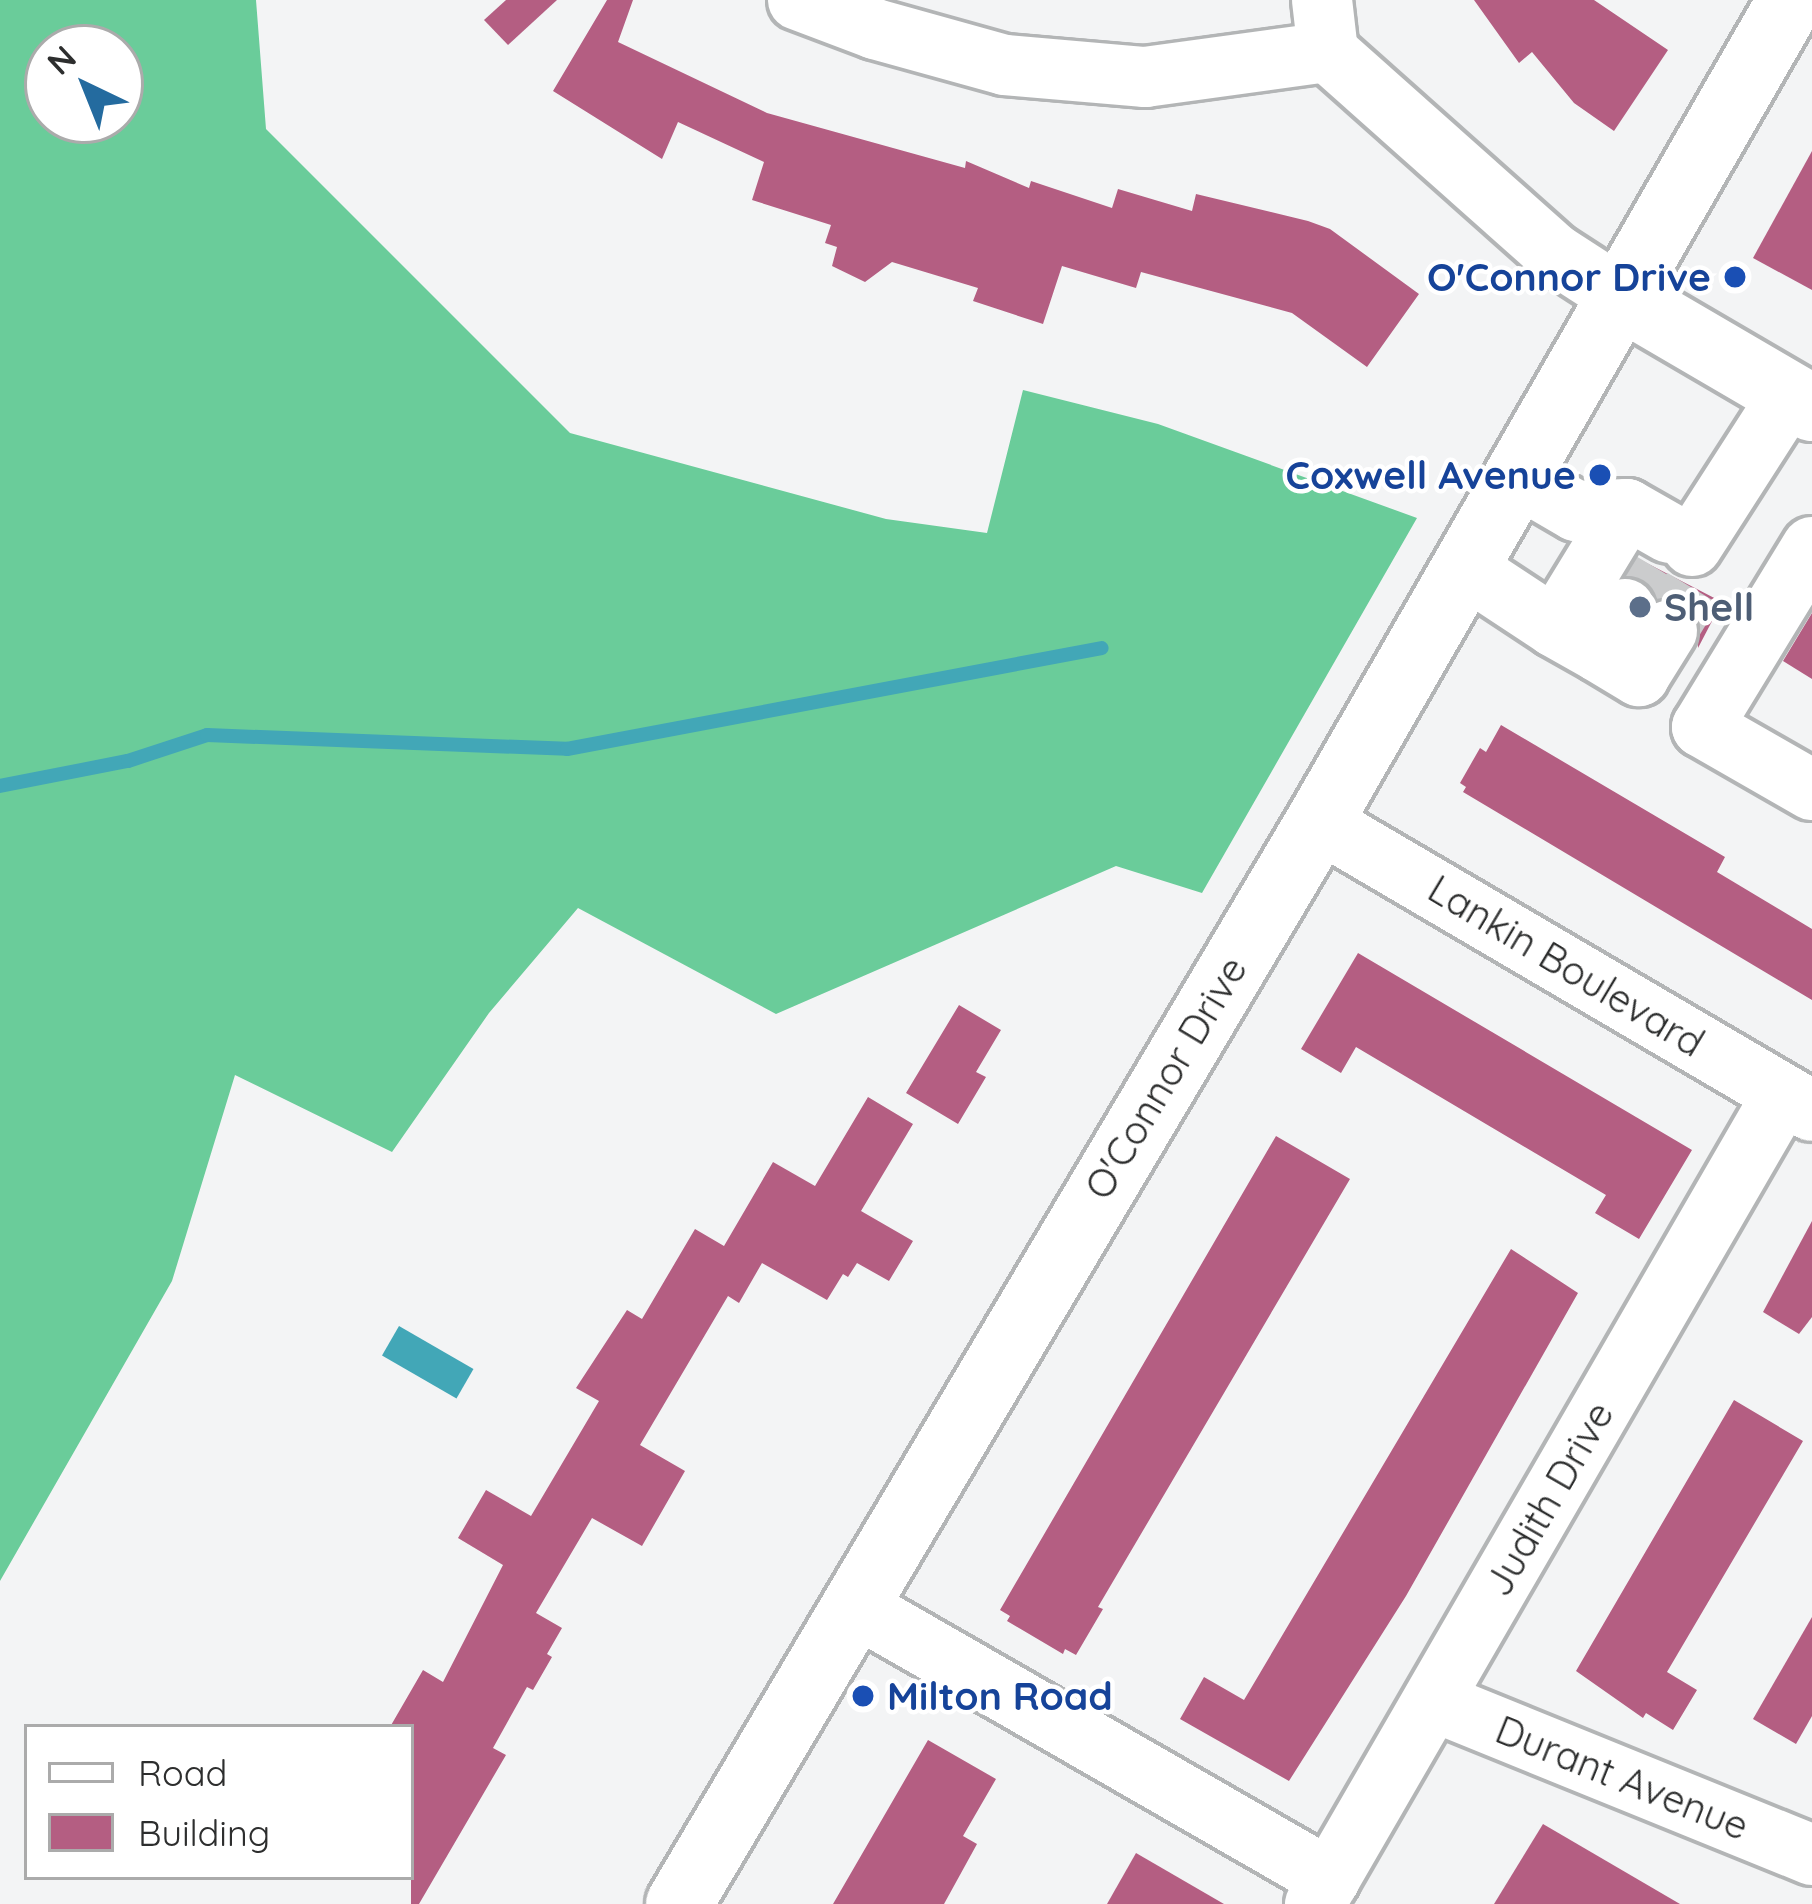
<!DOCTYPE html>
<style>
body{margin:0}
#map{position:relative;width:1812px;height:1904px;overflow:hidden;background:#f3f4f5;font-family:Quicksand,sans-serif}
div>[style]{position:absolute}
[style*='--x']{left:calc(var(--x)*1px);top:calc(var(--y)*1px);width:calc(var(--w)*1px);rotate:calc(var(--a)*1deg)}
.forest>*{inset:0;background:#6acc9a}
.water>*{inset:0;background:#42a7b7;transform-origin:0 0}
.stream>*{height:14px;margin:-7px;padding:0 7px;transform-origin:7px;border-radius:7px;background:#42a7b7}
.building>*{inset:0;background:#b45e82}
.minor-tunnel>*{height:60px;margin-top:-30px;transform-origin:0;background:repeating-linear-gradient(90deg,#cbcccd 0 60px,transparent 0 90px)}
.roads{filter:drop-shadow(3px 0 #b3b5b6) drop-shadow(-3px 0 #b3b5b6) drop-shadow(0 3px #b3b5b6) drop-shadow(0 -3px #b3b5b6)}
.minor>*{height:60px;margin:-30px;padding:0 30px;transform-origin:30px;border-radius:30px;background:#fff}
.major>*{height:66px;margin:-33px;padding:0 33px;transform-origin:33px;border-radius:33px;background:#fff}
.dots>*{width:33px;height:33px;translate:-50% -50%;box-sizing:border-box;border:6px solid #fff;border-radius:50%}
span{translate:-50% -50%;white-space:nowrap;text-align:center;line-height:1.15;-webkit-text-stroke:9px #fff;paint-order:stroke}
.transit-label{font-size:39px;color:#164399;font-weight:700}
.right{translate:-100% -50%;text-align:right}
.left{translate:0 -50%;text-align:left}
.service-label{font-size:39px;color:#4e5e75;font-weight:700}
.street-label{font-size:39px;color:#2d2e2e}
.legend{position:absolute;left:24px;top:1724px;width:390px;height:156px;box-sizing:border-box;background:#fff;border:3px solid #ababab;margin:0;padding:15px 21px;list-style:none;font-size:36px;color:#2d2e2e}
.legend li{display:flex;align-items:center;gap:24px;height:60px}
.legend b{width:60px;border:3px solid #ababab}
.north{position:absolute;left:24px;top:24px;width:120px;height:120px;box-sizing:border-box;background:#fff;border:3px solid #ababab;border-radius:50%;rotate:317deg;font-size:33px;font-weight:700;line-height:48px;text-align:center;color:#2d2e2e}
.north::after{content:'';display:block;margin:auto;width:42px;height:54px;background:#246b9f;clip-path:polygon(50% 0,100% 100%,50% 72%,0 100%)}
</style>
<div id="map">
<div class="forest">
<div style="clip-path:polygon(evenodd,0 0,256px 0,266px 129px,570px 433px,886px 519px,987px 533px,1023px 390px,1158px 424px,1417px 518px,1202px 893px,1116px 866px,776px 1014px,578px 908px,489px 1013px,392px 1152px,235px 1075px,172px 1281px,0 1581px,0 0,48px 48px,120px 48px,120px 120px,48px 120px,48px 48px)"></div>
</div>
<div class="water">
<div style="left:399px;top:1326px;width:86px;height:34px;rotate:30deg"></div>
</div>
<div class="stream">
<div style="--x:0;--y:786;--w:130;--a:-11.1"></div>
<div style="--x:128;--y:761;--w:83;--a:-18.2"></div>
<div style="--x:207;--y:735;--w:360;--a:2.2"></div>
<div style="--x:567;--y:749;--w:544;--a:-10.69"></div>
</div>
<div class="building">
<div style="clip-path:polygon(506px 0,557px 0,508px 45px,484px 20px)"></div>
<div style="clip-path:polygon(607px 0,633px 0,618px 42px,767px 113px,965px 168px,966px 161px,1029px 188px,1031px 181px,1112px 208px,1118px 189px,1192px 211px,1196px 194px,1308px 221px,1330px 229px,1419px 294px,1367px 367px,1292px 313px,1141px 272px,1136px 288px,1062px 266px,1043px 324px,973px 301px,978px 288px,892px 262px,865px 282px,832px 266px,837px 247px,825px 243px,831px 225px,752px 200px,764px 162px,678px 122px,662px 159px,553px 91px)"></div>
<div style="clip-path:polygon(1474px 0,1594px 0,1668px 50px,1614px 131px,1574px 103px,1532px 52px,1519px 63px)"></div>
<div style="clip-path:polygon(1812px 151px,1812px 290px,1753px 258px)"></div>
<div style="clip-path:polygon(1637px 558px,1722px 602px,1698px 648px,1697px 614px,1684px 601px,1657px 599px,1644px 580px,1627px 575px)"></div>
<div style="clip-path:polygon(1812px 613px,1812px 679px,1783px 661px)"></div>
<div style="clip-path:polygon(1501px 725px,1725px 857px,1717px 872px,1812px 929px,1812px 1000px,1463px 792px,1466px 787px,1460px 783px,1480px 748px,1486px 752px)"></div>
<div style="clip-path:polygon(1358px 953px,1692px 1150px,1639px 1239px,1595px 1213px,1606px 1195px,1356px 1047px,1341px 1073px,1301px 1049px)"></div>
<div style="clip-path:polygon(959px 1005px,1001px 1030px,976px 1072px,986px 1077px,958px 1124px,906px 1093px)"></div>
<div style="clip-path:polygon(868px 1097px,913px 1124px,861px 1211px,913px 1241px,889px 1281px,857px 1263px,848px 1277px,843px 1274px,827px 1300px,762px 1263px,739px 1303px,728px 1296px,640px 1445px,685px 1471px,642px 1546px,592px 1518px,536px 1613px,562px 1628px,547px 1654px,552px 1657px,533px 1690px,527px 1687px,493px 1748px,506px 1755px,419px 1904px,411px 1904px,411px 1727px,390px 1727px,423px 1670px,443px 1682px,503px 1565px,458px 1538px,486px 1490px,531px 1516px,599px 1401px,576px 1388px,627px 1310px,642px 1319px,695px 1229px,724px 1246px,773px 1162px,815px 1186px)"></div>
<div style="clip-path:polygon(1276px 1136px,1350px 1179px,1098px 1607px,1103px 1609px,1076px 1655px,1065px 1649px,1063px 1654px,1007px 1621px,1010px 1616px,1000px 1610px)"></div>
<div style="clip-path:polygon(1812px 1221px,1812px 1317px,1799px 1334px,1763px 1312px)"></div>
<div style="clip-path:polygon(1511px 1249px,1578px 1293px,1406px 1596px,1289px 1781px,1180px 1719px,1204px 1677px,1244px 1700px)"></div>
<div style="clip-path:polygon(1734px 1400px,1803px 1441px,1667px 1672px,1697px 1690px,1673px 1730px,1646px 1713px,1643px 1718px,1576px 1671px)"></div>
<div style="clip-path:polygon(1812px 1617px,1812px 1716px,1796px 1744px,1753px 1719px)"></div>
<div style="clip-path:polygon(928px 1740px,996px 1779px,963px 1836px,977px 1844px,944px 1904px,833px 1904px)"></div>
<div style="clip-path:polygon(1543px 1824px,1680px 1904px,1494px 1904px)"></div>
<div style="clip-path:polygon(1136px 1853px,1224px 1904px,1107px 1904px)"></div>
</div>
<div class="minor-tunnel">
<div style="--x:1625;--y:609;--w:51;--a:-59.4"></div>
<div style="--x:1667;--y:631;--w:50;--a:-58.8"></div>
</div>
<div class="roads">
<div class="minor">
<div style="--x:798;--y:0;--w:82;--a:20.6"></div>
<div style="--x:875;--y:29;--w:135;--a:15.5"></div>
<div style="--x:1005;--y:65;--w:141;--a:4.9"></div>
<div style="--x:1145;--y:77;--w:185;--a:-7.8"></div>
<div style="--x:1322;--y:0;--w:52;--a:83.4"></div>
<div style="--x:1328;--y:52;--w:304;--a:41.7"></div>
<div style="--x:1555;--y:254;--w:77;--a:32.9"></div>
<div style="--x:1516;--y:476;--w:69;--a:30.3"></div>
<div style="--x:1576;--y:511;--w:51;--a:-2.2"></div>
<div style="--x:1692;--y:546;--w:179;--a:-57.3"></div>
<div style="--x:1812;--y:547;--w:211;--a:121.4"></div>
<div style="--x:1702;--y:727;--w:127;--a:29.8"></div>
<div style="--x:1464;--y:567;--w:109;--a:33.4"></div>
<div style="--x:1625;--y:609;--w:50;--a:121.2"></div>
<div style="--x:1599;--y:652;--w:47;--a:31"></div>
<div style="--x:1639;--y:676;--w:53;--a:-58.1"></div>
<div style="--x:1599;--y:652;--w:51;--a:-150.4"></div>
<div style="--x:1555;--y:627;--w:138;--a:-58.6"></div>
<div style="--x:1627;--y:509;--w:48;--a:29.7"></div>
<div style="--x:1319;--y:822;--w:571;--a:30.38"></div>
<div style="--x:853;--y:1605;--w:550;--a:29.87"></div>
<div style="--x:1433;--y:1701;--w:409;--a:22.1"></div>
<div style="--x:1315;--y:1904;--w:935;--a:-59.98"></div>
</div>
<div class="major">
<div style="--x:1620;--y:296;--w:222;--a:30.3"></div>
<div style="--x:679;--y:1904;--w:1257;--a:-59.4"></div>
<div style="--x:1319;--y:822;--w:948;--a:-60.14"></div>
</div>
</div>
<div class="dots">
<div style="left:1735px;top:277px;background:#1a4fb4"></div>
<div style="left:1600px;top:475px;background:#1a4fb4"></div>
<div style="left:1640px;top:607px;background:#5c6f8a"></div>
<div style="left:863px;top:1696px;background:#1a4fb4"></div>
</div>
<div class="transit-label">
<span class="right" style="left:1711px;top:277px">O'Connor Drive</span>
<span class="right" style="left:1576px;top:475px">Coxwell Avenue</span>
<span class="left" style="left:887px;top:1696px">Milton Road</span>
</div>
<div class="service-label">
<span class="left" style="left:1664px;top:607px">Shell</span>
</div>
<div class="street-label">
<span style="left:1566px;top:966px;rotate:31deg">Lankin Boulevard</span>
<span style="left:1166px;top:1078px;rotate:-59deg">O'Connor Drive</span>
<span style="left:1549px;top:1499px;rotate:-60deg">Judith Drive</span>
<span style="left:1622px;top:1778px;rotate:22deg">Durant Avenue</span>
</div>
<ul class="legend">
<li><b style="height:15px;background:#fff"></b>Road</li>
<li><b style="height:33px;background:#b45e82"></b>Building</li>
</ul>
<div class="north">N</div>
</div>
